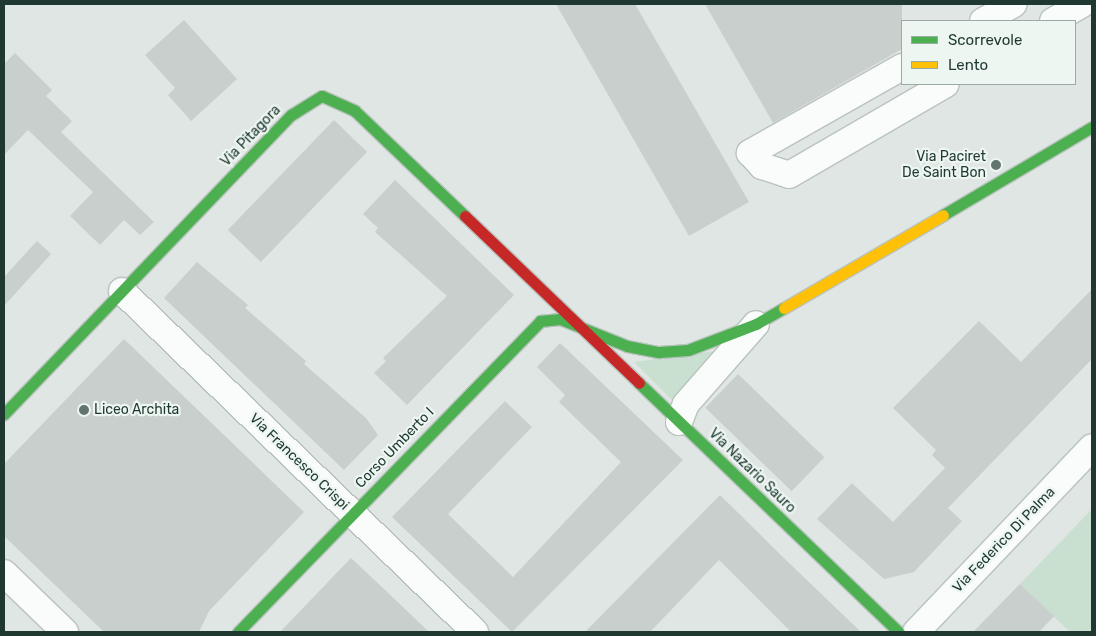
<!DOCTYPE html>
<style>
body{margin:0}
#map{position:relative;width:1096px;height:636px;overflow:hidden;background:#e0e6e3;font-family:Rubik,sans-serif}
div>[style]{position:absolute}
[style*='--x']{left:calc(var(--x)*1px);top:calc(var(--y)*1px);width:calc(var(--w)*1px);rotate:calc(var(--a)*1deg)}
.green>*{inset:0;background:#c9dfcf}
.building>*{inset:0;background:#c9cfcc;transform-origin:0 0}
.roads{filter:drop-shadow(1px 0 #b9c3be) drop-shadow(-1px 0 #b9c3be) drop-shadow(0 1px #b9c3be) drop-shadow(0 -1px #b9c3be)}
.street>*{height:26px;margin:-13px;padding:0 13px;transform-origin:13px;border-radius:13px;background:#fafbfb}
.fast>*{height:11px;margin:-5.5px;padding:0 5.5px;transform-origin:5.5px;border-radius:5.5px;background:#4caf50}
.slow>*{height:11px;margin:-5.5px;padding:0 5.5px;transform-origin:5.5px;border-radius:5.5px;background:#ffc107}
.jam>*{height:11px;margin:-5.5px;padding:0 5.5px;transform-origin:5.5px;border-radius:5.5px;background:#c62828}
.dots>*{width:14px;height:14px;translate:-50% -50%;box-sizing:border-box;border:2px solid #edf6f1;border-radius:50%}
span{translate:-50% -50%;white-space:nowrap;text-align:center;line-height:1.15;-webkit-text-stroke:4.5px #edf6f1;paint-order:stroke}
.street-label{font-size:14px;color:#1f3831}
.poi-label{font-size:14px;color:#1f3831}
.right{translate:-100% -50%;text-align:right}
.left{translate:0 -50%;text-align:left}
.frame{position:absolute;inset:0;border:5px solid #1f3831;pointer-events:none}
.legend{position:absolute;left:901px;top:20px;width:175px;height:65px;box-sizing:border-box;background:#edf6f1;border:1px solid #9baaa4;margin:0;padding:6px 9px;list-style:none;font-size:15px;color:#1f3831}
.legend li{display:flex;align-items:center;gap:10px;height:25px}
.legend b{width:25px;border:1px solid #9baaa4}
</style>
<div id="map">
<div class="green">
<div style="clip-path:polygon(716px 351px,677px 405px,634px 362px)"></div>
<div style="clip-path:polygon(1092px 509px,1092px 632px,1070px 632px,1020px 584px)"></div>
</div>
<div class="building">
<div style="clip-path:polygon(556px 4px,635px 4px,749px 202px,689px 236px)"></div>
<div style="clip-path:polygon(705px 4px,902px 4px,902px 49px,773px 123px)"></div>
<div style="clip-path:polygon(184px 20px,237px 79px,191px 121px,168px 95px,175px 88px,145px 55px)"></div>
<div style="clip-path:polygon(15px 53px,52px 90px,46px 96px,72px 121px,61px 132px,154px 222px,140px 235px,124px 220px,100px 245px,70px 216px,93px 192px,28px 130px,4px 155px,4px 64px)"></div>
<div style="left:334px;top:120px;width:46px;height:153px;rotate:44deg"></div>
<div style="clip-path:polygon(395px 180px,514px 295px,407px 405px,374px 373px,386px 361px,383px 358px,447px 296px,375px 232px,378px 228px,363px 214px)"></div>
<div style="clip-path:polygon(37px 241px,51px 254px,4px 306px,4px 277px)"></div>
<div style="clip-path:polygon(197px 262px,248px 305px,245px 308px,306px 361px,304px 364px,366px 418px,378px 435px,344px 470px,164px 298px)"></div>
<div style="clip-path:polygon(1092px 289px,1092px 359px,948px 508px,962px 521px,914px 572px,884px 579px,817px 519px,852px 483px,893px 522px,945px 468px,932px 455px,936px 450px,893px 408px,979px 321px,1021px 362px)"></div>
<div style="clip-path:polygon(124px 339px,304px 512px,209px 611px,199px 632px,104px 632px,4px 536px,4px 464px)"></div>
<div style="clip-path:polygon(560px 343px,683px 460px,512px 632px,392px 517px,505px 401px,532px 427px,448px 514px,513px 577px,621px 462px,559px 402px,565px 395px,537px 367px)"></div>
<div style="left:738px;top:374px;width:120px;height:47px;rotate:44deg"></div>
<div style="clip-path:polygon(720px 495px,788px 562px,861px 632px,791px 632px,719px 560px,650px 632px,585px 632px)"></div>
<div style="clip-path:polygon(351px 558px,383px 588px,429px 632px,280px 632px)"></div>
<div style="clip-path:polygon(1020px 584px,1054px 616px,1039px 632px,973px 632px)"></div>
</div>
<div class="roads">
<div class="street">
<div style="--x:983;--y:21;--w:35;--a:-29"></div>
<div style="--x:1053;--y:21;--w:34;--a:-30"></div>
<div style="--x:902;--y:67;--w:175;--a:150.5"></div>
<div style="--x:750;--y:153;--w:18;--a:47"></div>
<div style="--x:762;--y:166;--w:28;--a:18"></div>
<div style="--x:789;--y:175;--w:181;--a:-30.1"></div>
<div style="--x:122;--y:291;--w:491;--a:44"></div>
<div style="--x:679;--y:422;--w:19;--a:-69"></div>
<div style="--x:686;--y:404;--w:106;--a:-48.8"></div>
<div style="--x:4;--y:573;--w:85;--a:44"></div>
<div style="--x:916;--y:632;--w:255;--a:-46.4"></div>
</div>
<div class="fast">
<div style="--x:943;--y:215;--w:173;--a:-30.6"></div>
<div style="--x:639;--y:383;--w:360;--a:43.8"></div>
<div style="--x:4;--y:414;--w:414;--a:-46.2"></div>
<div style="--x:291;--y:115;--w:36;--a:-32"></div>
<div style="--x:322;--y:96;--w:36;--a:24"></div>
<div style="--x:355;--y:111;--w:152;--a:43.7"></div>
<div style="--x:238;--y:632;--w:434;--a:-45.8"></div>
<div style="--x:540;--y:321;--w:20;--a:-6"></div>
<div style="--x:560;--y:319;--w:72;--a:21.9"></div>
<div style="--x:627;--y:346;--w:33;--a:11"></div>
<div style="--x:659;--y:352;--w:29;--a:-4"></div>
<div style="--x:688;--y:350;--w:73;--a:-20.9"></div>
<div style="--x:756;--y:324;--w:32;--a:-30"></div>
</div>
<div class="slow">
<div style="--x:784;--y:308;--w:184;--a:-30.3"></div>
</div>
<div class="jam">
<div style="--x:465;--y:216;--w:241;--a:43.8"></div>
</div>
</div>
<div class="dots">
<div style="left:996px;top:165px;background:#63756f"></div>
<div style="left:84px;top:410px;background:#63756f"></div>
</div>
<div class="street-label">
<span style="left:251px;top:136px;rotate:-46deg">Via Pitagora</span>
<span style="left:395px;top:448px;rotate:-46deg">Corso Umberto I</span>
<span style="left:299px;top:462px;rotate:44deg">Via Francesco Crispi</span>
<span style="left:752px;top:471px;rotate:44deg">Via Nazario Sauro</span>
<span style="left:1004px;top:540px;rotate:-46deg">Via Federico Di Palma</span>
</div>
<div class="poi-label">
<span class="right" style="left:986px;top:165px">Via Paciret<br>De Saint Bon</span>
<span class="left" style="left:94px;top:410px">Liceo Archita</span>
</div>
<div class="frame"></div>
<ul class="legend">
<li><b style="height:6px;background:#4caf50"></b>Scorrevole</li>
<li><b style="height:6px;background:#ffc107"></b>Lento</li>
</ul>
</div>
